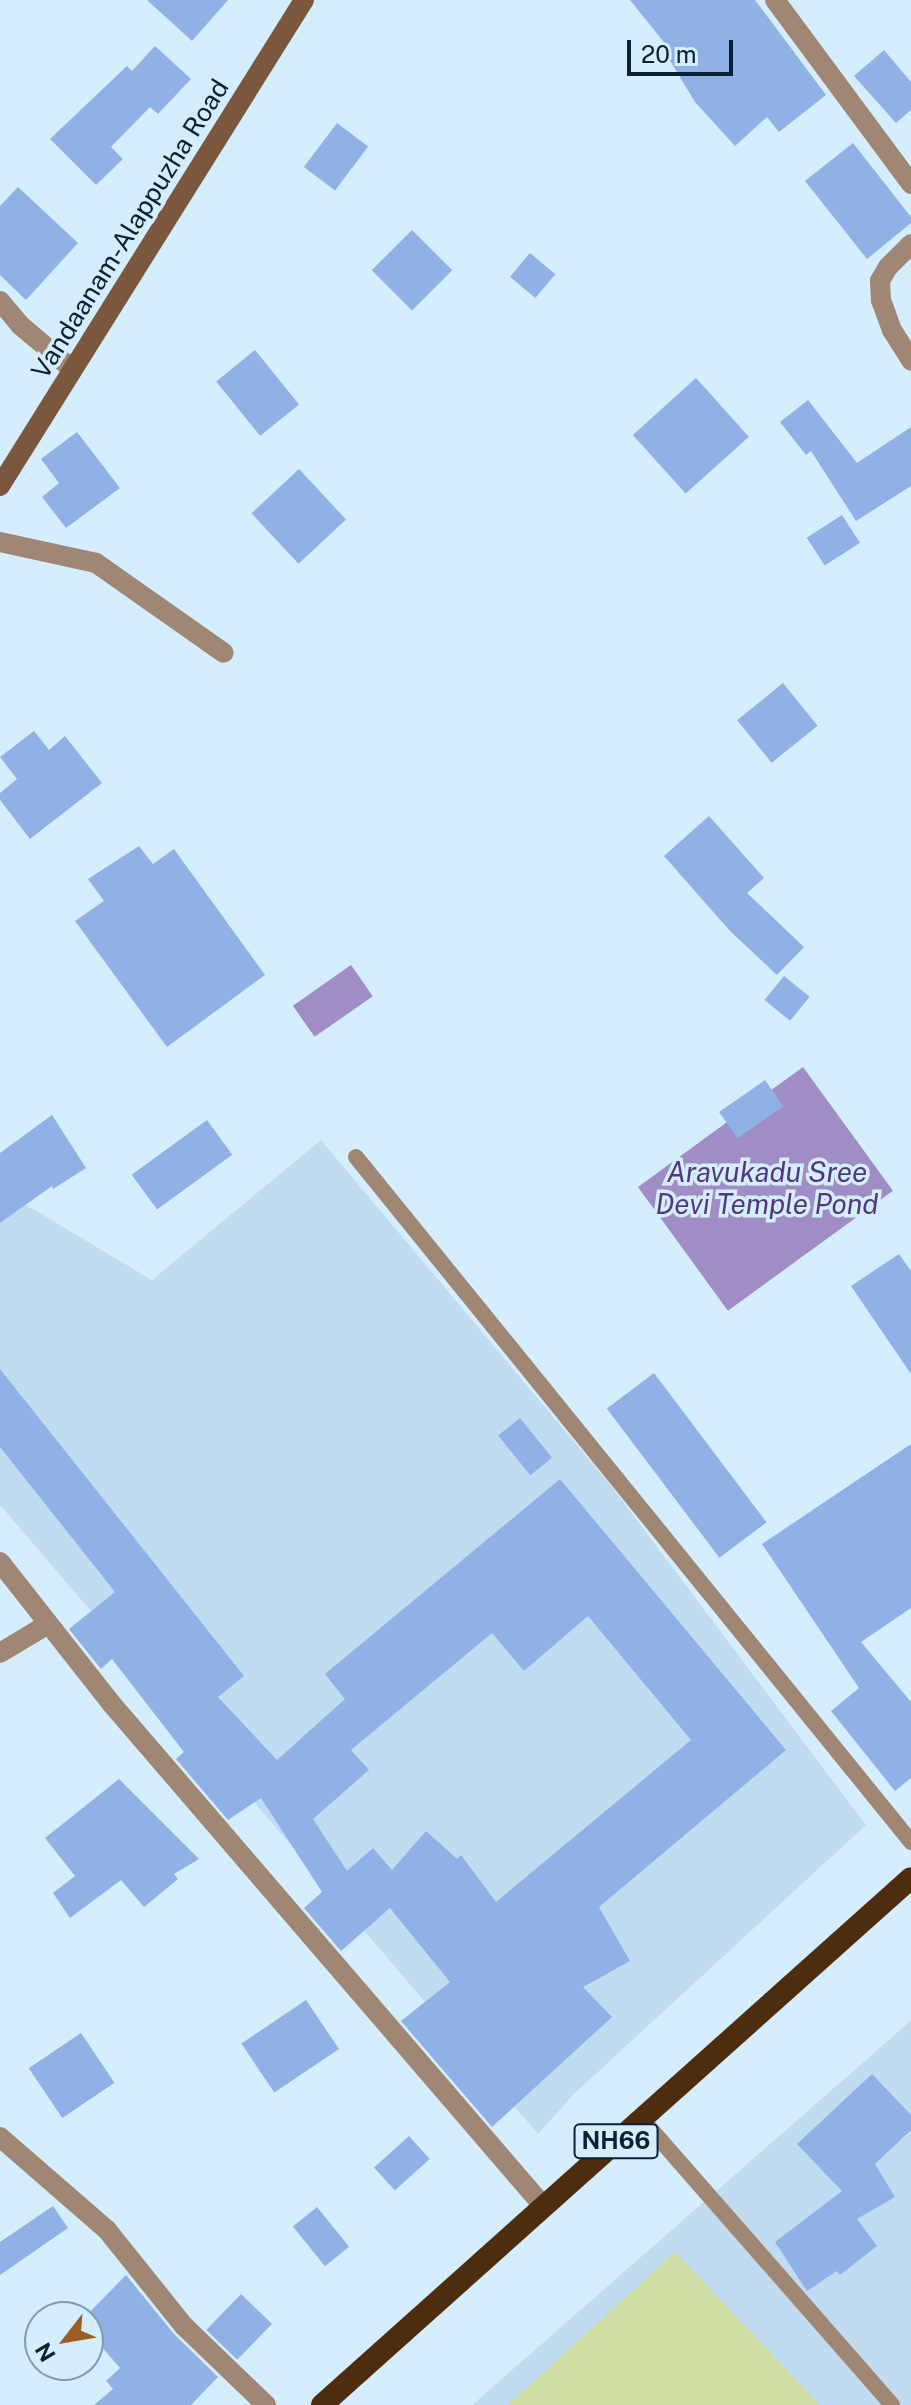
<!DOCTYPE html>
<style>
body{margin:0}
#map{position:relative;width:911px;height:2405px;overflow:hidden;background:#d4edff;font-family:"Public Sans",sans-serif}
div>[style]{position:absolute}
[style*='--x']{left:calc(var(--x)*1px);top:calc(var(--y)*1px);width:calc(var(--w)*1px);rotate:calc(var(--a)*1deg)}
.built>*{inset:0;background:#c1dcf0}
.green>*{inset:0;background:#cfdea4}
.water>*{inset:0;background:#a08dc6;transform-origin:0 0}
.building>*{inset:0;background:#8fb1e6;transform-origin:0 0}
.service>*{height:16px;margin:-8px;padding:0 8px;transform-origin:8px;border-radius:8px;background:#9f8774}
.minor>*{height:20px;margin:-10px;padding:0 10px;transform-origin:10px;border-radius:10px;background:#9f8774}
.secondary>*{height:20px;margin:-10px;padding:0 10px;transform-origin:10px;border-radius:10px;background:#7b583d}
.trunk>*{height:22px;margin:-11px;padding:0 11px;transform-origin:11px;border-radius:11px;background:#4e2c0e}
span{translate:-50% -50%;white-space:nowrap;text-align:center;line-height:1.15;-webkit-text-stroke:7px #d4edff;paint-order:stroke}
.shield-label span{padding:2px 6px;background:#d4edff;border:2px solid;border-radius:6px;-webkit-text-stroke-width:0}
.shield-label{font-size:24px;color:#082233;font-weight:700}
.street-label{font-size:26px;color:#082233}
.water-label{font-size:28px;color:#53377d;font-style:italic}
.north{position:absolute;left:24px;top:2301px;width:80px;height:80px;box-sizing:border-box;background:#d4edff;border:2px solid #829cad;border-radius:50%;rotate:239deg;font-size:22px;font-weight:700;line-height:32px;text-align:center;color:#082233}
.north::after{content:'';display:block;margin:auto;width:28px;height:36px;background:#9b5d23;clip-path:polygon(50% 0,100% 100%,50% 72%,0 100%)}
.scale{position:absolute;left:627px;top:40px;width:106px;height:36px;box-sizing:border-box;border:4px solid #082233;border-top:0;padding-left:10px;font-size:24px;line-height:28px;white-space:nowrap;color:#082233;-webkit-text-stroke:6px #d4edff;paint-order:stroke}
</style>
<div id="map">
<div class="built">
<div style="clip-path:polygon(321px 1140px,612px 1487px,866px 1825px,575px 2093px,538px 2134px,0 1505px,0 1197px,11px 1196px,152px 1280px)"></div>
<div style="clip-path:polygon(911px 2020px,911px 2405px,472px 2405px,898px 2032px)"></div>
</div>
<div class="green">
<div style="clip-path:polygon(675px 2252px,820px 2405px,508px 2405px)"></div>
</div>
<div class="water">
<div style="left:351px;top:965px;width:38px;height:71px;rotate:55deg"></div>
<div style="left:803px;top:1067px;width:153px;height:204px;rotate:54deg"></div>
</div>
<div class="building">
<div style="clip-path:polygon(147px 0,228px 0,192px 41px)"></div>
<div style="clip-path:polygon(630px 0,755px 0,826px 95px,779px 132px,767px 117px,735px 146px,695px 102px,666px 54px,671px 51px)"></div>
<div style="clip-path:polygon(155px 46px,191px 79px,158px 114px,150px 107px,111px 147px,123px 159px,96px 185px,50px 139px,127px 66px,132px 71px)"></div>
<div style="clip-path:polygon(884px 50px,911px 82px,911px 110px,896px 123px,854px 76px)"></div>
<div style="left:337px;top:123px;width:39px;height:55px;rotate:37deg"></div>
<div style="clip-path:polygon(853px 143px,911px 217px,911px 223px,867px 259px,805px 181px)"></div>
<div style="clip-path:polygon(18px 187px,78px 243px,26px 300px,0 275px,0 206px)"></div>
<div style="left:412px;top:230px;width:57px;height:57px;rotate:45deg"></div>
<div style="left:530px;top:253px;width:33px;height:31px;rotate:40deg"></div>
<div style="left:255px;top:350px;width:70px;height:50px;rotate:51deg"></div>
<div style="left:696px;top:378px;width:79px;height:85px;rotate:48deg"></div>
<div style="clip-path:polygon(808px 400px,857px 463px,911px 427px,911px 486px,856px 521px,811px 451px,806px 455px,780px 422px)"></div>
<div style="clip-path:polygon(77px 432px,120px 488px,66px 528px,42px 497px,59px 483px,41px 459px)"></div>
<div style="left:299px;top:469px;width:69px;height:65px;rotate:47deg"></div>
<div style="left:842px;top:515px;width:33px;height:42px;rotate:57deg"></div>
<div style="left:783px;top:683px;width:55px;height:59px;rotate:51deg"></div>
<div style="clip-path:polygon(34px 731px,49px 750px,65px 736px,102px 783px,30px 839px,0 800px,0 793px,17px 779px,0 757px)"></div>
<div style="clip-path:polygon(709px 816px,764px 878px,747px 893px,804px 947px,777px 975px,730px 931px,664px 856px)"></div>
<div style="clip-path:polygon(139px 846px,153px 864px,174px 849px,265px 975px,167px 1047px,75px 921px,104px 901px,88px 879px)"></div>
<div style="left:784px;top:976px;width:33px;height:31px;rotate:39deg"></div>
<div style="left:765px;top:1080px;width:32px;height:56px;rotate:55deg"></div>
<div style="clip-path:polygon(52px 1115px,86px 1168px,53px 1189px,52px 1186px,0 1223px,0 1153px)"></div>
<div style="left:207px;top:1120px;width:43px;height:93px;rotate:54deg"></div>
<div style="clip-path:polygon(899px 1254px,911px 1271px,911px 1374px,851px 1286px)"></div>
<div style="clip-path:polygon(evenodd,0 1369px,244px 1676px,218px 1697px,277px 1760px,345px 1699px,325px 1674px,560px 1479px,786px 1750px,599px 1907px,630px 1961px,583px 1987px,612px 2017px,492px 2127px,401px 2021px,450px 1982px,390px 1908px,341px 1951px,304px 1908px,322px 1892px,261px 1798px,228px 1820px,176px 1759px,184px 1752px,112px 1659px,101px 1669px,69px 1629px,115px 1592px,0 1447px,0 1369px,588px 1616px,691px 1740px,496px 1902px,461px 1855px,457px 1859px,426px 1831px,392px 1870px,373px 1848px,347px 1871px,313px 1819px,369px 1770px,351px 1750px,492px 1633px,524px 1671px,588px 1616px)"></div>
<div style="left:654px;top:1373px;width:187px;height:59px;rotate:53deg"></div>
<div style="left:520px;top:1418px;width:51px;height:28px;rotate:51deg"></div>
<div style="clip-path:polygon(911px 1444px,911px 1608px,861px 1642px,911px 1702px,911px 1778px,895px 1791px,831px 1711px,859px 1688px,762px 1544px)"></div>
<div style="clip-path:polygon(119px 1779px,199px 1859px,174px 1874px,178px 1879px,144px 1907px,121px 1880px,70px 1918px,53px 1893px,75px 1876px,45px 1838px)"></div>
<div style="left:306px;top:2000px;width:59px;height:78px;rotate:56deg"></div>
<div style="left:81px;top:2033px;width:60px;height:63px;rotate:56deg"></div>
<div style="clip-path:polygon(872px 2074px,911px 2115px,911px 2130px,875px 2164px,895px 2197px,857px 2219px,877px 2246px,840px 2275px,837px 2271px,807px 2291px,775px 2242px,842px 2191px,797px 2144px)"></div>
<div style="left:409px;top:2136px;width:31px;height:47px;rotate:48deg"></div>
<div style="clip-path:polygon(53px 2206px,68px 2228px,0 2275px,0 2242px)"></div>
<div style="left:317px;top:2207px;width:51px;height:31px;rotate:51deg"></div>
<div style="clip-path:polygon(126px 2275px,174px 2334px,218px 2377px,191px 2405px,94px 2405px,113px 2389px,106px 2381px,120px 2368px,88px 2331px,88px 2317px,85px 2317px)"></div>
<div style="left:241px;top:2294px;width:43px;height:50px;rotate:44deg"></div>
</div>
<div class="service">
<div style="--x:356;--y:1157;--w:882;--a:50.98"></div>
<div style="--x:641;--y:2118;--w:381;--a:48.8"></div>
</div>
<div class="minor">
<div style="--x:775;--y:0;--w:229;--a:53.5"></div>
<div style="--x:911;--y:244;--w:33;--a:135"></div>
<div style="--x:888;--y:267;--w:16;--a:120"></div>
<div style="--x:880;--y:281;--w:19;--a:87"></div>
<div style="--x:881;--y:300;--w:32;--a:70"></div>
<div style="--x:892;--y:330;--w:36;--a:58"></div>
<div style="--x:0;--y:301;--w:31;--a:50"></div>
<div style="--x:20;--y:325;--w:68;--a:40.2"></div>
<div style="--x:0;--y:542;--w:98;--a:12.3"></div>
<div style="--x:96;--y:563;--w:156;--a:35.1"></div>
<div style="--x:0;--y:1562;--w:178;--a:51.8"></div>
<div style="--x:110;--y:1702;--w:666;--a:49.32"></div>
<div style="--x:0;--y:1653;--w:56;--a:-31.1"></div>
<div style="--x:0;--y:2137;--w:142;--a:41"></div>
<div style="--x:107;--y:2230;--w:123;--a:51.3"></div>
<div style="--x:184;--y:2326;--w:114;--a:43.9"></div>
</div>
<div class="secondary">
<div style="--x:0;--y:486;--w:573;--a:-57.97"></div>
</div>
<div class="trunk">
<div style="--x:322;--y:2405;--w:790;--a:-41.82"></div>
</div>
<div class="shield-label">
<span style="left:616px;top:2141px">NH66</span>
</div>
<div class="street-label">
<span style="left:130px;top:229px;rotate:-58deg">Vandaanam-Alappuzha Road</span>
</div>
<div class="water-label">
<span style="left:767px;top:1188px">Aravukadu Sree<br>Devi Temple Pond</span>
</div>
<div class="north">N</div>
<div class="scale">20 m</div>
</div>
